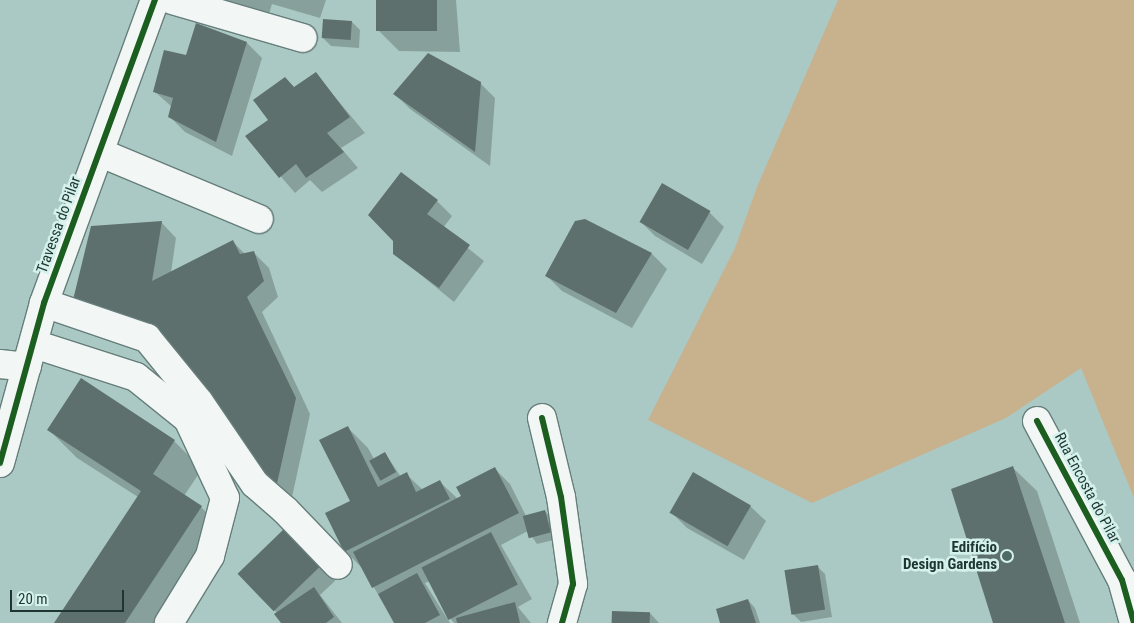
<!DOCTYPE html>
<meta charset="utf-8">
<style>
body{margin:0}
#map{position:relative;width:1134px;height:623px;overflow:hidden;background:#abc9c4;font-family:"Roboto Condensed",sans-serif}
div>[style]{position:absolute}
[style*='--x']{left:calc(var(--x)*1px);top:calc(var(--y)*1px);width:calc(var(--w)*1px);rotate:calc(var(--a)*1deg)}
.green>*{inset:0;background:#c8b18d}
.shadow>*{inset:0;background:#0003}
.building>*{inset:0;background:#5e706d;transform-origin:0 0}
.roads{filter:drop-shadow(1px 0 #667e7a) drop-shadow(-1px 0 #667e7a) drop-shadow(0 1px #667e7a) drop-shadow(0 -1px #667e7a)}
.minor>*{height:28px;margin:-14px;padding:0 14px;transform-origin:14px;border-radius:14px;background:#f2f7f6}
.cycleway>*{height:6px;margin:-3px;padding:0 3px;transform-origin:3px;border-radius:3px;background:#1b5e20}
.dots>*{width:14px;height:14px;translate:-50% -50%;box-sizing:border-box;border:2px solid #d5f1eb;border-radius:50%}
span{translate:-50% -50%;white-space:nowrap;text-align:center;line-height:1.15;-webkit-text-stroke:5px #d5f1eb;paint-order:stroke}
.street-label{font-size:15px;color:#1e3531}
.poi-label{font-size:15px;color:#1e3531;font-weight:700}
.right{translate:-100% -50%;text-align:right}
.scale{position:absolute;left:10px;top:590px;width:114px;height:22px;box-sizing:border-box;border:2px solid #1e3531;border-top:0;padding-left:6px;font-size:15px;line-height:18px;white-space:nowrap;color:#1e3531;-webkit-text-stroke:4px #d5f1eb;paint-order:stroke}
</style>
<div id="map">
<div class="green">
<div style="clip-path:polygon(838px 0,1134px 0,1134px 498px,1081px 368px,1006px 418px,812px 503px,648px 420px,735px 248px,757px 187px)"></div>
</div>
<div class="shadow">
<div style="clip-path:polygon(220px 0,326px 0,320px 18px,272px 4px,269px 14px)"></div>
<div style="clip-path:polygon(377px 0,456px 0,460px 52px,399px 51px,378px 30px)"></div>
<div style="clip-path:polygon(352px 22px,360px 30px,359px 48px,331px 46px,323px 38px)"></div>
<div style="clip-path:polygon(247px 43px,262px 58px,232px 156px,185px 132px,169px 116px,172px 107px,154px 91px,187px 57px)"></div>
<div style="clip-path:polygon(316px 74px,365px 133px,341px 148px,358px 168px,322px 192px,310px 180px,295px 193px,247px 137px,270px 120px,295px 88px)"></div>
<div style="clip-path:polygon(480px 83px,495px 98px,490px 166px,410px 109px,395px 94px)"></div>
<div style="clip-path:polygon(437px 201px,452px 216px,443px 228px,484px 261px,454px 302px,394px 253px)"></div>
<div style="clip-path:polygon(709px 212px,724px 227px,702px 264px,655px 236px,640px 221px)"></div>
<div style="clip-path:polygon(161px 222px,176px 238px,171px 273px,233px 242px,246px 255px,254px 253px,269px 268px,278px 297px,262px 312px,310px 414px,291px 502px,163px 338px,90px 315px)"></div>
<div style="clip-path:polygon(652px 254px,667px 269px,632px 328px,562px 291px,547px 276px)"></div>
<div style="clip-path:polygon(347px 427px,368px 448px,374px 459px,385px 453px,401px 477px,406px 474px,423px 490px,440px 482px,458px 499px,495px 469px,510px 484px,526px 516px,545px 511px,553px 519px,558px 539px,537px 544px,528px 531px,501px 545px,532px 599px,518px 607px,531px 623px,454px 623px,448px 616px,430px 581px,425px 583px,450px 623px,395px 623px,363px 569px,345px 551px,351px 501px)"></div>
<div style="clip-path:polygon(49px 430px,174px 441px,202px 469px,184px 496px,201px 507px,229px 535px,171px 623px,55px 623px,138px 497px,77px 458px)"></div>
<div style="clip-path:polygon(1012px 467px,1037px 491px,1080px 623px,994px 623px)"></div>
<div style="clip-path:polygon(693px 474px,750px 506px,766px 521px,744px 560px,687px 528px,671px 512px)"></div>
<div style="clip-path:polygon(301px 545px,335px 581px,320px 595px,342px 623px,282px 623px,277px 613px,239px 573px)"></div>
<div style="clip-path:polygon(817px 566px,825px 574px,832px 617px,801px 622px,793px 614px)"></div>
<div style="clip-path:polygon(748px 600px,755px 608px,760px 623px,722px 623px)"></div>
<div style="clip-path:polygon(650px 613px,659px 623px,613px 623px)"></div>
</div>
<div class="building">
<div style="left:376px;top:0;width:61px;height:31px"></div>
<div style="left:323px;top:19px;width:29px;height:19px;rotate:4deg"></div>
<div style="clip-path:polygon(196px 23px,247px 42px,216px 142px,168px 117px,173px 98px,153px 92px,164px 50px,186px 55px)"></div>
<div style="clip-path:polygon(428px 53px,481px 82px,475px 152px,393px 94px)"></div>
<div style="clip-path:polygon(316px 72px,350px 117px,327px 133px,344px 152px,306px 178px,296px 164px,279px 178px,245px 136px,268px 120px,253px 100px,285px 77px,294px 87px)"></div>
<div style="clip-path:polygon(401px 172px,438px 200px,427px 214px,470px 245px,439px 288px,393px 254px,393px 241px,368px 215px)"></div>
<div style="left:662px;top:183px;width:56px;height:45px;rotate:30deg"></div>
<div style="clip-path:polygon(585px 219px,652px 253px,616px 313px,545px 276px,575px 221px)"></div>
<div style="clip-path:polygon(162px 221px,152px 281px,233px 240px,240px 254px,254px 251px,264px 281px,247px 297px,296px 398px,276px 488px,152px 325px,73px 300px,91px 226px)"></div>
<div style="clip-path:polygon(81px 378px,175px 440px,153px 474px,202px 506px,125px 623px,54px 623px,141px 491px,47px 430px)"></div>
<div style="clip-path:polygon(348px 426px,378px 487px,407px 472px,416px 492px,440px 480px,450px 499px,344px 552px,325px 513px,350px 501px,319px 440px)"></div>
<div style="left:385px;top:452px;width:23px;height:18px;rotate:61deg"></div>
<div style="clip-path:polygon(1013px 466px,1065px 623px,993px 623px,951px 489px)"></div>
<div style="clip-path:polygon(495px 467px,519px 513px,372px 588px,353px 552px,461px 496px,456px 487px)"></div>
<div style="left:693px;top:472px;width:67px;height:47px;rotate:30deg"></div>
<div style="left:545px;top:510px;width:23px;height:23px;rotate:75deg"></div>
<div style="left:285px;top:528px;width:52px;height:66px;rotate:46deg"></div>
<div style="left:491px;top:532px;width:59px;height:78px;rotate:63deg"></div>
<div style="left:818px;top:565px;width:45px;height:34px;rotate:81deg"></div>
<div style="clip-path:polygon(417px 573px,440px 615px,425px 623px,394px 623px,378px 594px)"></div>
<div style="clip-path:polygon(314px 587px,334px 617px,326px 623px,281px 623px,274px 614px)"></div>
<div style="clip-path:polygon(748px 599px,756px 623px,720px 623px,716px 609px)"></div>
<div style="clip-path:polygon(515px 602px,520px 623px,457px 623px,456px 618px)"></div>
<div style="left:612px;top:611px;width:38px;height:12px;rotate:2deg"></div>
</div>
<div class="roads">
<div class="minor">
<div style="--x:172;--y:0;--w:136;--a:16.2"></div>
<div style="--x:101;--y:153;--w:171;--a:22.7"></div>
<div style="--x:44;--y:303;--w:109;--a:18.8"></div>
<div style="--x:147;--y:338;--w:82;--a:50.9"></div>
<div style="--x:199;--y:402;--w:99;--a:55.7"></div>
<div style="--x:255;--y:484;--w:40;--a:41"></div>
<div style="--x:285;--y:510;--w:76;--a:46.1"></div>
<div style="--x:34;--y:344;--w:107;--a:17.9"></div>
<div style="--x:136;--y:377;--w:67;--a:38.9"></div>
<div style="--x:188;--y:419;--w:87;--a:64.9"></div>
<div style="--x:225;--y:498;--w:60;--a:104.5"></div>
<div style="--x:210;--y:556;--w:79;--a:121.5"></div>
<div style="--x:0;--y:364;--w:27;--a:6"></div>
<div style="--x:542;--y:418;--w:81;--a:76.5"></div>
<div style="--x:561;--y:497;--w:88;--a:82.1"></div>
<div style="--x:573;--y:584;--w:41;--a:105.8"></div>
<div style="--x:1037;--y:421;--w:180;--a:61.9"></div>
<div style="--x:1122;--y:580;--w:45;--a:74.4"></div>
<div style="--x:0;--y:463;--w:166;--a:-74.6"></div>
<div style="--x:44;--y:303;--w:323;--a:-69.9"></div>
</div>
</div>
<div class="cycleway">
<div style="--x:542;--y:418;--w:81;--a:76.5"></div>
<div style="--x:561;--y:497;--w:88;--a:82.1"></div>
<div style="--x:573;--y:584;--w:41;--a:105.8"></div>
<div style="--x:1037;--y:421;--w:180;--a:61.9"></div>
<div style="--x:1122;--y:580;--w:45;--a:74.4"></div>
<div style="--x:0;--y:463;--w:166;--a:-74.6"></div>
<div style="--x:44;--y:303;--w:323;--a:-69.9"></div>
</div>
<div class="dots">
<div style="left:1007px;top:556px;background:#4f6964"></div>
</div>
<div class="street-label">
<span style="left:59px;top:225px;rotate:-70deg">Travessa do Pilar</span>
<span style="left:1087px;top:488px;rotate:62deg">Rua Encosta do Pilar</span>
</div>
<div class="poi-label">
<span class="right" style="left:997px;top:556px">Edifício<br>Design Gardens</span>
</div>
<div class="scale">20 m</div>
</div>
